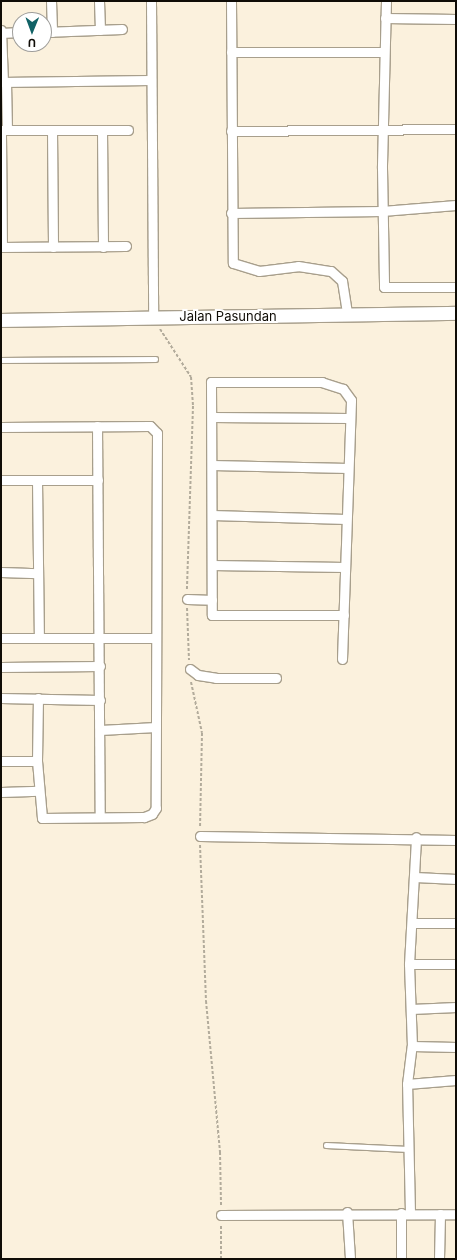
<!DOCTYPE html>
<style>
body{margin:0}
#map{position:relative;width:457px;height:1260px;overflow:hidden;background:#fbf1dd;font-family:Inter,sans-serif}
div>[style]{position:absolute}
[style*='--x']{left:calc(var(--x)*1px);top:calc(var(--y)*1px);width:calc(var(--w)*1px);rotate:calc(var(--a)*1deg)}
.path>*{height:2px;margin-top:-1px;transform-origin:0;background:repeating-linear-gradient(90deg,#b2ab9b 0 3px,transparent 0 5px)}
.roads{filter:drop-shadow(1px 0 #a89f8c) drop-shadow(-1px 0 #a89f8c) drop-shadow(0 1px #a89f8c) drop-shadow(0 -1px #a89f8c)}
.lane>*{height:4.5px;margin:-2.25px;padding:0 2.25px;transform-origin:2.25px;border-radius:2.25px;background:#fff}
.street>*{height:9px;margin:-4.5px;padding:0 4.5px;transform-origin:4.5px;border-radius:4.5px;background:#fff}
.secondary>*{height:13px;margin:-6.5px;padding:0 6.5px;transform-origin:6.5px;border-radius:6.5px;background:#fff}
span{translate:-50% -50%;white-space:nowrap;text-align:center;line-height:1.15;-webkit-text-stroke:4px #fff;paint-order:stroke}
.street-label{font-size:13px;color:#0f0c06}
.frame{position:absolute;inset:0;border:2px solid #0f0c06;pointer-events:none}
.north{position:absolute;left:12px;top:12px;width:40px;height:40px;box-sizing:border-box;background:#fff;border:1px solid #9f9e9b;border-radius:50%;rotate:181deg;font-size:11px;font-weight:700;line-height:16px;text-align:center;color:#0f0c06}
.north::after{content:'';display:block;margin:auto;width:14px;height:18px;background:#116266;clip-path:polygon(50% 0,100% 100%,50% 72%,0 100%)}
</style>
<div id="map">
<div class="path">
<div style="--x:160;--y:329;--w:57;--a:57.1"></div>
<div style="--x:191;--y:377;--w:29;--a:86"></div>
<div style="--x:193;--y:406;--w:184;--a:91.9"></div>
<div style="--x:187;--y:608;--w:52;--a:87.8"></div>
<div style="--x:191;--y:682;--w:52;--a:77.8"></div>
<div style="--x:202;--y:733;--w:94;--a:91.2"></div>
<div style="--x:200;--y:845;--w:156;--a:87.8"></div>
<div style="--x:206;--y:1001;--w:152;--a:84.7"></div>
<div style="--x:220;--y:1152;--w:54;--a:88.9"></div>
<div style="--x:221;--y:1259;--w:35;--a:-90"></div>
</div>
<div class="roads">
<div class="lane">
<div style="--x:1;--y:360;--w:154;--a:-0.4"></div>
<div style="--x:326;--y:1145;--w:82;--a:2.8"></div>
</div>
<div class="street">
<div style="--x:51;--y:1;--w:31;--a:88"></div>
<div style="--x:99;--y:1;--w:29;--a:88"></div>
<div style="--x:151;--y:1;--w:315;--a:89.6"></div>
<div style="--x:231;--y:1;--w:262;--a:89.6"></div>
<div style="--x:233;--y:263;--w:27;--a:17"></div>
<div style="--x:259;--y:271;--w:39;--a:-7"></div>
<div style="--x:298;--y:266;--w:33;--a:9"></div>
<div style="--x:331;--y:271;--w:15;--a:42"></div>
<div style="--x:342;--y:281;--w:33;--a:81"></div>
<div style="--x:386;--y:1;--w:167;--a:91.4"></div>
<div style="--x:382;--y:168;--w:119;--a:89"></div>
<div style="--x:384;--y:287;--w:72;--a:0"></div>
<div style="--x:385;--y:18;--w:71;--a:0.8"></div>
<div style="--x:1;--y:30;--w:52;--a:87.8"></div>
<div style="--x:44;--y:32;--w:78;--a:-2.2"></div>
<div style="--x:1;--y:33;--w:19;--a:-3"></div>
<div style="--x:231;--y:52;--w:153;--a:0"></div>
<div style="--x:1;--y:82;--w:149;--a:-0.8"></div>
<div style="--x:6;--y:82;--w:48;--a:88.8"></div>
<div style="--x:1;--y:130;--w:127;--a:0"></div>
<div style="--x:52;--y:130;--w:117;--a:89.5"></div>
<div style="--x:102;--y:130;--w:117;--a:89.5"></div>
<div style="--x:231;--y:131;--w:225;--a:-0.5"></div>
<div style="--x:1;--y:135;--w:112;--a:89.5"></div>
<div style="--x:231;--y:213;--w:151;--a:-0.8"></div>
<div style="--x:382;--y:211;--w:74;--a:-4.6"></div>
<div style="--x:1;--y:247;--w:125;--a:-0.5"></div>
<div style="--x:212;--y:417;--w:137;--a:0.4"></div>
<div style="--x:97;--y:426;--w:391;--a:89.6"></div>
<div style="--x:1;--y:427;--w:149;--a:-0.4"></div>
<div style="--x:150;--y:426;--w:10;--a:45"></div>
<div style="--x:157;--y:433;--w:375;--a:90.2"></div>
<div style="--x:156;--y:808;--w:7;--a:124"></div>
<div style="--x:152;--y:814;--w:9;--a:159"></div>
<div style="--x:144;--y:817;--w:102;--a:179.4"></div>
<div style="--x:42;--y:818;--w:57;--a:-95"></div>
<div style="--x:37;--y:761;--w:63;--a:-89.1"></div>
<div style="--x:212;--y:465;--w:136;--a:1.3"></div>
<div style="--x:1;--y:480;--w:97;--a:0"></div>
<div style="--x:37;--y:480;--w:158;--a:89.3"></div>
<div style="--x:212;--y:515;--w:134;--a:1.7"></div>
<div style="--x:212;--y:565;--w:133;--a:0.9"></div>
<div style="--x:1;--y:572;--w:37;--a:2"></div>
<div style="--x:187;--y:599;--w:25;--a:2"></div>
<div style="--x:1;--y:638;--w:153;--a:0"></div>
<div style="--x:342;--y:659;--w:259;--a:-88"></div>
<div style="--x:351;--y:400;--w:14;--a:-126"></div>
<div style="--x:343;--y:389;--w:22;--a:-162"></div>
<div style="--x:322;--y:382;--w:111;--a:180"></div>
<div style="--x:211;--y:382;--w:233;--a:89.8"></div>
<div style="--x:212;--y:615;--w:132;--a:0"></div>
<div style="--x:1;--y:667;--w:99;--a:-0.6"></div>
<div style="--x:190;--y:669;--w:10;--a:37"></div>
<div style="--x:198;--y:675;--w:18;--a:9"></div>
<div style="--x:216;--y:678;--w:60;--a:0"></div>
<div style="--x:1;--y:698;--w:99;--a:1.2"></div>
<div style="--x:100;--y:730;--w:56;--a:-3.1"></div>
<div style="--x:1;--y:761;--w:36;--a:0"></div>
<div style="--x:1;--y:792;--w:38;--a:-2"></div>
<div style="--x:200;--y:836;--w:256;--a:0.9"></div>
<div style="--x:415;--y:877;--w:41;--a:2.8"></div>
<div style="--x:412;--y:923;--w:44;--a:0"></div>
<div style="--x:409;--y:964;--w:47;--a:0"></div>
<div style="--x:411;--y:1009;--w:45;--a:-2.5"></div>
<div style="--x:412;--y:1046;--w:44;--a:1.3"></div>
<div style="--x:407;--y:1084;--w:49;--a:-4.7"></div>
<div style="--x:347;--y:1212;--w:47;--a:86.3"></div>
<div style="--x:410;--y:1213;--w:129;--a:-91.3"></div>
<div style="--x:407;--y:1084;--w:38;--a:-83"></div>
<div style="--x:412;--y:1046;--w:82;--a:-92.1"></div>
<div style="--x:409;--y:964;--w:127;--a:-86.8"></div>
<div style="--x:221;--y:1215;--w:235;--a:-0.2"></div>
<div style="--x:401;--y:1259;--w:46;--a:-90"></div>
<div style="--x:439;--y:1259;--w:45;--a:-88.7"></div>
</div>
<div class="secondary">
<div style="--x:1;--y:320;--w:455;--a:-0.9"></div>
</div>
</div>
<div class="street-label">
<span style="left:228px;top:316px">Jalan Pasundan</span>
</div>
<div class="frame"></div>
<div class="north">U</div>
</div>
